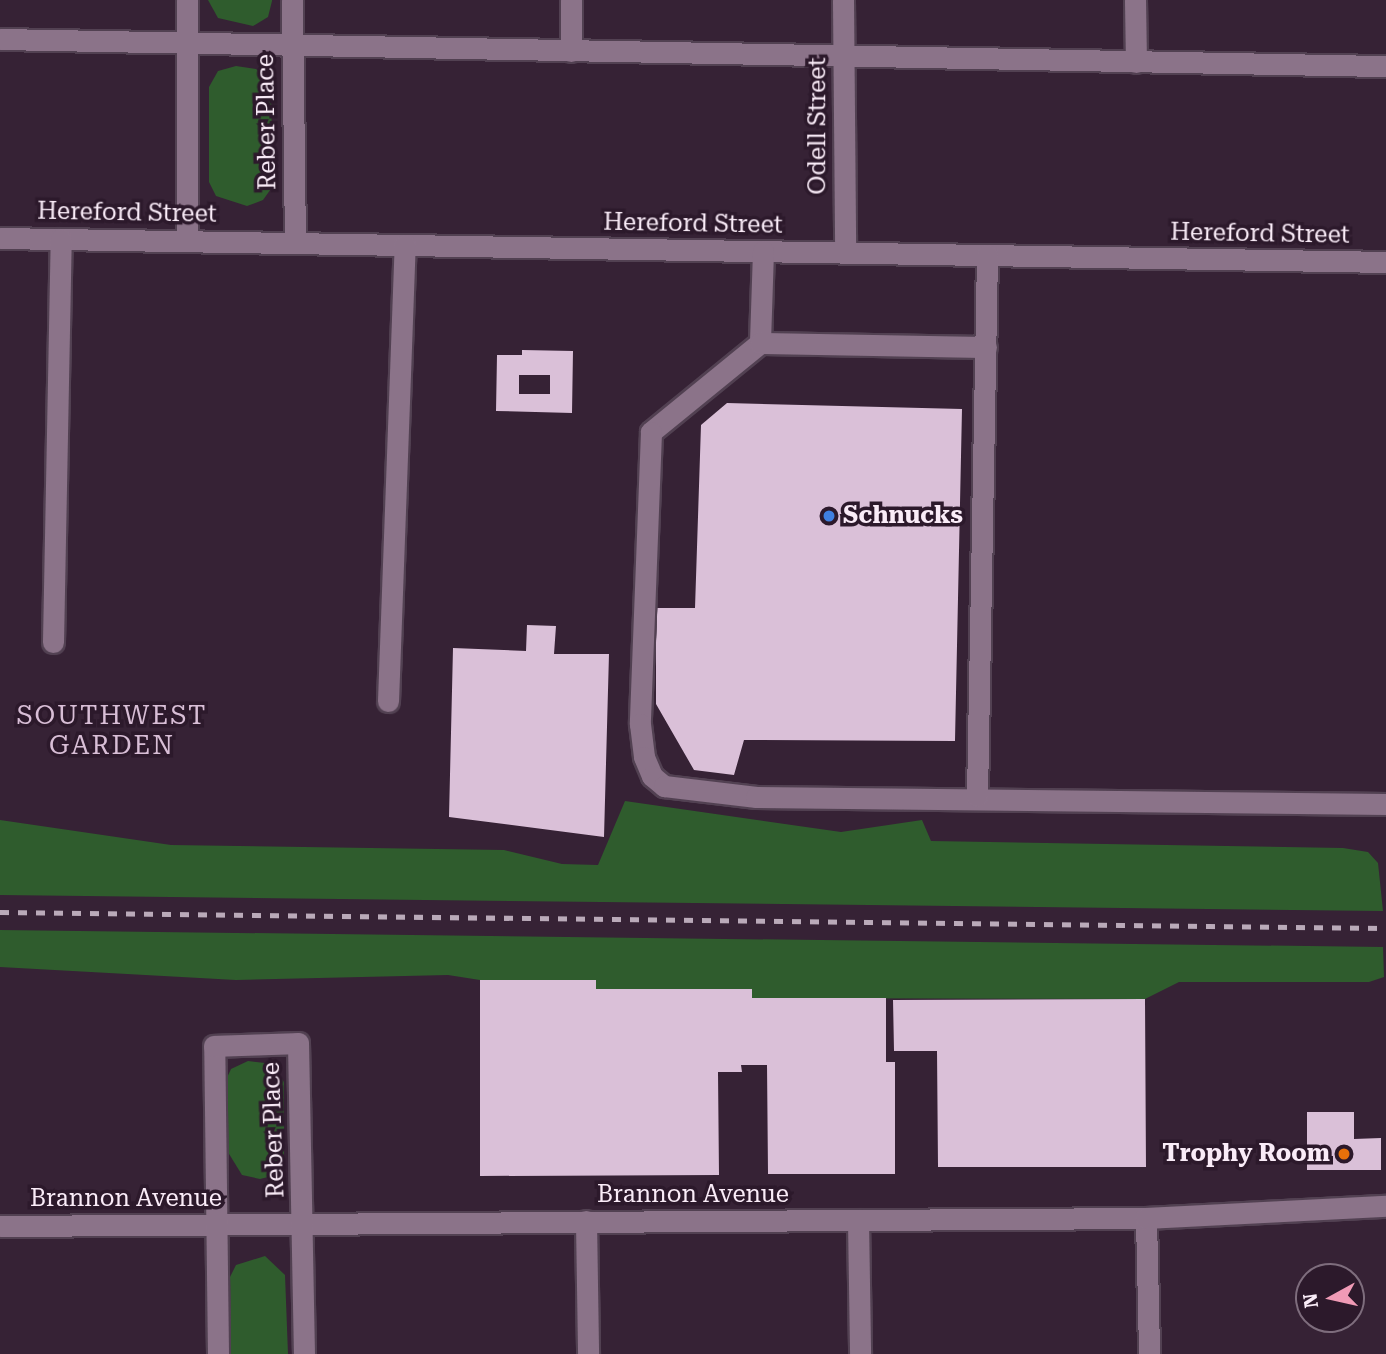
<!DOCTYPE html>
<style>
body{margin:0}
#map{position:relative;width:1386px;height:1354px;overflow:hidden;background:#362235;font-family:"Roboto Serif",serif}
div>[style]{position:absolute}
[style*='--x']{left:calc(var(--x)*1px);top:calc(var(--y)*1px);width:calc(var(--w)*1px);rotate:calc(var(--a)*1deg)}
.green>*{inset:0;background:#2f5c2d}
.building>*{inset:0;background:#dac0d8}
.roads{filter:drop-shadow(2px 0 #524152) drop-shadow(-2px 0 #524152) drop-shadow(0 2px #524152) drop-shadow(0 -2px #524152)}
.minor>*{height:21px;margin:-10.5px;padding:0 10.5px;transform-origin:10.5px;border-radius:10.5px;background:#8b7389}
.rail>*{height:5px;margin-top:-2.5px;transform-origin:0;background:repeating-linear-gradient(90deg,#baaab9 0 9px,transparent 0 18px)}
.dots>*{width:19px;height:19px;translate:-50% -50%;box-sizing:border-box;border:4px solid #2c192b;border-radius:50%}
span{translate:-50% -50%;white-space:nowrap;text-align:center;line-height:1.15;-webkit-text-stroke:7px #2c192b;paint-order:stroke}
.street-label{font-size:24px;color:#faecf8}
.poi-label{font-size:24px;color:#faecf8;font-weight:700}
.left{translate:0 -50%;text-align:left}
.right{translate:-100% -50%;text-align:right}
.neighbourhood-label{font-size:26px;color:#d8bed6;letter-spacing:2px}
.north{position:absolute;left:1295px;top:1263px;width:70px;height:70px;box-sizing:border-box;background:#2c192b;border:2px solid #7e6d7d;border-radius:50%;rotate:262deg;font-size:19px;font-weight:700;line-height:28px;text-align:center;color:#faecf8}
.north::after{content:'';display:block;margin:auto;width:24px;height:32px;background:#f09ab6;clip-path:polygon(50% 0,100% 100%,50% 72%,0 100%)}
</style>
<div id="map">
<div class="green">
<div style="clip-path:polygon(208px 0,272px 0,272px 1px,268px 17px,253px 26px,218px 18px)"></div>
<div style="clip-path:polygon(236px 66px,256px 69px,267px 78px,271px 89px,273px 186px,263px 200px,247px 206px,216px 196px,209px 182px,209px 87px,218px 71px)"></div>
<div style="clip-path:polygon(625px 801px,841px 832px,922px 820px,931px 841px,1343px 848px,1368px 852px,1378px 863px,1383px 911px,0 895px,0 820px,171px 845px,504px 850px,562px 864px,598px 865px)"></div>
<div style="clip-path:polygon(0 930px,1383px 947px,1384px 977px,1369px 982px,1179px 982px,1145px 999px,752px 998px,751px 989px,596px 989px,595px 980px,480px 980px,448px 975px,236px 980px,0 967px)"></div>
<div style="clip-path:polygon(248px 1061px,265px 1063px,277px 1071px,284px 1082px,284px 1160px,276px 1175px,260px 1179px,242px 1175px,226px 1149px,224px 1084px,231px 1069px)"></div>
<div style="clip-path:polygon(265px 1256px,285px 1275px,288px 1354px,231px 1354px,230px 1277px,236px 1265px)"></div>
</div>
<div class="building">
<div style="clip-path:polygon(evenodd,522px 350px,573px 351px,572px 413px,496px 411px,497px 355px,522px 355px,522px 350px,519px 375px,550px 375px,550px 394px,519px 394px,519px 375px)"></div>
<div style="clip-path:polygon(727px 403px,962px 409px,955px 741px,744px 740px,734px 775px,694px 770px,656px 704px,656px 608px,695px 608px,701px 425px)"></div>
<div style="clip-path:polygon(527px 625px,556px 626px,554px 654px,609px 654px,604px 837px,449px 817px,453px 648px,526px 651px)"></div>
<div style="clip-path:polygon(480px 980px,596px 980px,596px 989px,752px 989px,752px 998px,886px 998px,886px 1062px,895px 1062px,895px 1174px,768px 1174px,767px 1065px,741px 1065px,742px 1072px,718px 1072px,719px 1175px,480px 1176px)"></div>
<div style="clip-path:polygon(1145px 999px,1146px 1167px,938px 1167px,937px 1051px,894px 1051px,893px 1000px)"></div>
<div style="clip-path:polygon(1307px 1112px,1354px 1112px,1354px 1139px,1381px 1138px,1381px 1170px,1307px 1170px)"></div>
</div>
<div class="roads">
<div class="minor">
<div style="--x:187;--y:0;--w:241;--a:90"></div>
<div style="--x:292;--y:0;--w:243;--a:89.3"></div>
<div style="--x:571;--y:0;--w:51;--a:90"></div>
<div style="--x:843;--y:0;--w:253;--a:89.5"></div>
<div style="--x:1135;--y:0;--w:62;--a:89.1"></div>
<div style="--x:0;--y:39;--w:1386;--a:1.12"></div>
<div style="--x:0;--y:238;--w:1386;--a:0.99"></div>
<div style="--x:763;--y:251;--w:92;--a:91.9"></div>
<div style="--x:760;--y:343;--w:141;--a:140.8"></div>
<div style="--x:651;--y:432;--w:292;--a:92.2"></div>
<div style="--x:640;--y:724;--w:33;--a:83"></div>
<div style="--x:644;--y:757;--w:21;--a:67"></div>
<div style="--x:652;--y:776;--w:16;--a:40"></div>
<div style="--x:664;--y:786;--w:93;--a:6.8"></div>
<div style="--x:756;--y:797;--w:630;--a:0.64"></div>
<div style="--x:760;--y:343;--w:226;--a:1"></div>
<div style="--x:53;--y:642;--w:403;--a:-88.9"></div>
<div style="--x:388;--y:701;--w:456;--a:-87.9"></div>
<div style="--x:977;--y:796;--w:541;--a:-88.94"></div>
<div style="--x:1146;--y:1218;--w:136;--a:88.7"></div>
<div style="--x:858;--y:1220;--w:134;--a:89.1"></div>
<div style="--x:586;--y:1221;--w:133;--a:89.1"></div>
<div style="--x:0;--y:1226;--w:1146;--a:-0.4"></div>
<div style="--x:1146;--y:1218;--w:240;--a:-2.9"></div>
<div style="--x:218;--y:1354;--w:308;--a:-90.7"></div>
<div style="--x:214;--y:1046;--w:84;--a:-2"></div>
<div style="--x:298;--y:1043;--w:311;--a:88.9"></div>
</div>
</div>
<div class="rail">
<div style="--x:0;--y:912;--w:1386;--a:0.66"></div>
</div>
<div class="dots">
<div style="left:829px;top:516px;background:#3f7fe0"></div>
<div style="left:1344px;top:1154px;background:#e8710a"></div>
</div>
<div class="street-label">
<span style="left:267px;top:122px;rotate:-91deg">Reber Place</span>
<span style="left:818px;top:126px;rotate:-90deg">Odell Street</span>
<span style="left:127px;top:213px;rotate:1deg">Hereford Street</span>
<span style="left:693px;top:224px;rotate:1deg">Hereford Street</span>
<span style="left:1260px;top:234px;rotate:1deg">Hereford Street</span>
<span style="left:274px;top:1130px;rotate:-92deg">Reber Place</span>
<span style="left:693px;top:1195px">Brannon Avenue</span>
<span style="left:126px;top:1199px">Brannon Avenue</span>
</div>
<div class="poi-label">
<span class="left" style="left:843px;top:516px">Schnucks</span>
<span class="right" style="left:1330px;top:1154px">Trophy Room</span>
</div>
<div class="neighbourhood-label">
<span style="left:112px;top:731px">SOUTHWEST<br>GARDEN</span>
</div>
<div class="north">N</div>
</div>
